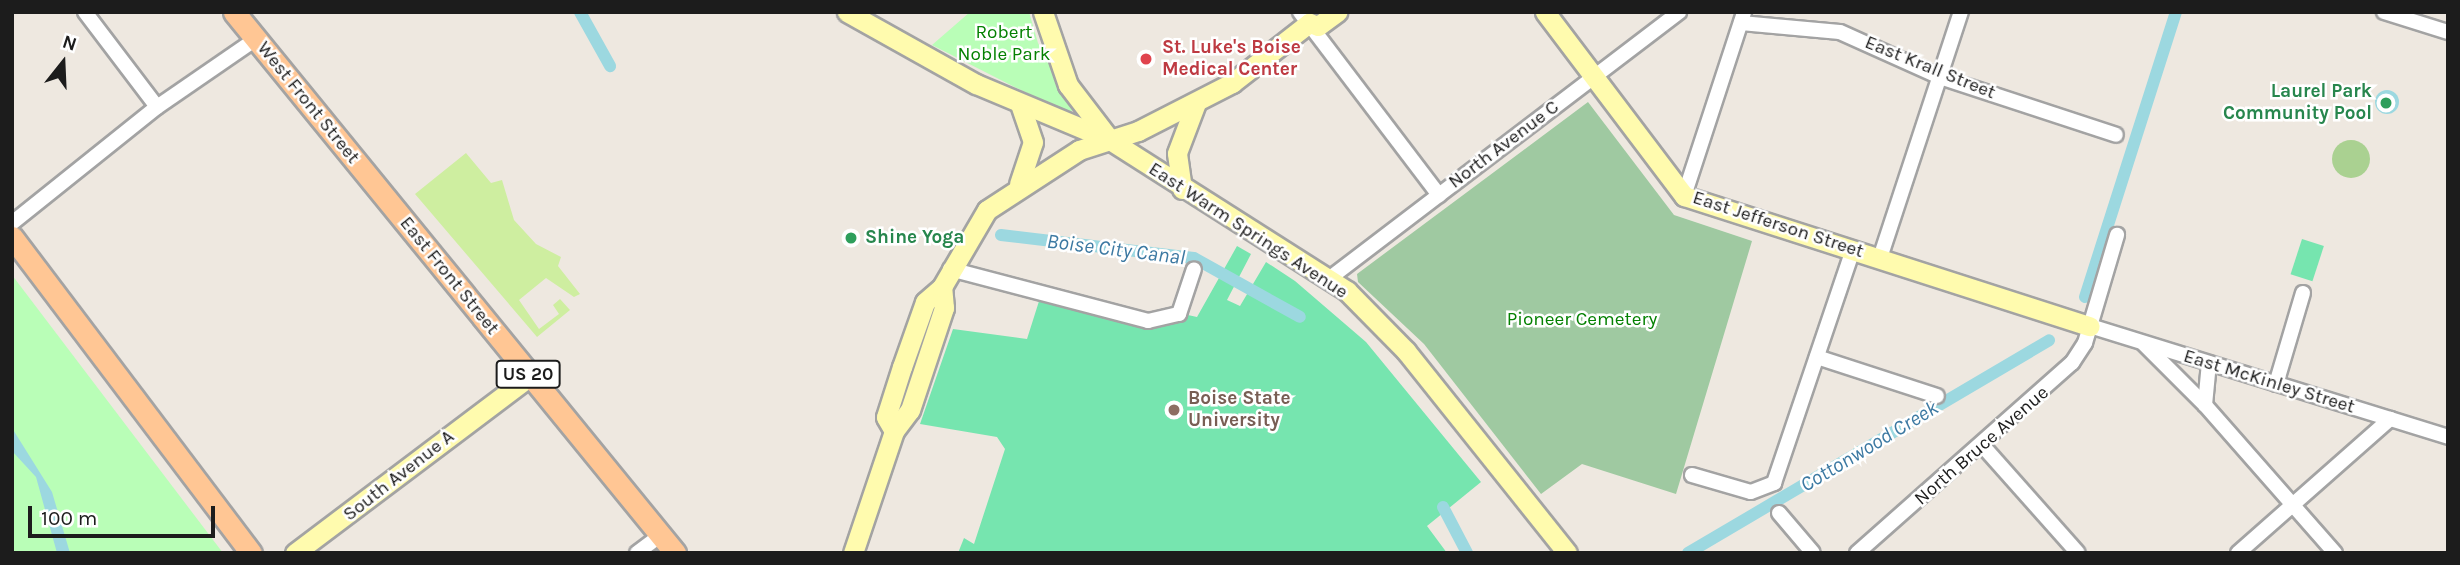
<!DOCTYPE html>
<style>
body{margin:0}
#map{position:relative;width:2460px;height:565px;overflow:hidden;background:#eee8e0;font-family:Karla,sans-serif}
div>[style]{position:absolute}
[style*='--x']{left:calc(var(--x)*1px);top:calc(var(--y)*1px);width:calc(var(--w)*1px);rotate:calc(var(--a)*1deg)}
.grass>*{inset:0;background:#ceeea0}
.forest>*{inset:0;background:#aad191}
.round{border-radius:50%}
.cemetery>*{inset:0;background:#9fc9a1}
.park>*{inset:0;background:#b9feb7}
.pitch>*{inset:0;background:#76e5af;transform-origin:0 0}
.water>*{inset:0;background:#9cd8e0}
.canal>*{height:12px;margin:-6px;padding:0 6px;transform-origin:6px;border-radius:6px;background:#9cd8e0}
.roads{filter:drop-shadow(2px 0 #a3a3a3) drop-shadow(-2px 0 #a3a3a3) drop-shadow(0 2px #a3a3a3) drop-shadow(0 -2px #a3a3a3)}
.street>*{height:14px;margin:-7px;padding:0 7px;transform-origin:7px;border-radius:7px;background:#fff}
.secondary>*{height:19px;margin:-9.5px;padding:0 9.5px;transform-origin:9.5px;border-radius:9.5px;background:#fffbae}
.primary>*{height:21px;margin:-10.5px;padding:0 10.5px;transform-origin:10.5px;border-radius:10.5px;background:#ffc694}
.dots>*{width:19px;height:19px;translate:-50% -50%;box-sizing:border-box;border:4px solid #fff;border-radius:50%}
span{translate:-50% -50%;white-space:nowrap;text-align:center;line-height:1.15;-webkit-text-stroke:5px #fff;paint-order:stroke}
.shield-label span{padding:2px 5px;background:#fff;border:2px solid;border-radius:5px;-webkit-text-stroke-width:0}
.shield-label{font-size:18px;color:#1c1c1c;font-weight:700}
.park-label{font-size:19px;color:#048102}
.health-label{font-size:19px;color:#be3a42;font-weight:700}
.left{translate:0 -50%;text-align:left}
.street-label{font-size:19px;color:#1c1c1c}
.leisure-label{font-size:19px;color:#27864d;font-weight:700}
.right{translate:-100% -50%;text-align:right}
.education-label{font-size:19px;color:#785e54;font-weight:700}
.water-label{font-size:21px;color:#3c79a2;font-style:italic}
.frame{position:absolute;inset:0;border:14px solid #1c1c1c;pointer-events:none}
.north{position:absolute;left:28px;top:28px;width:70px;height:70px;-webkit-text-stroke:5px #fff;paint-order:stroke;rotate:18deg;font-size:19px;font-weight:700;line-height:28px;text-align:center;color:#1c1c1c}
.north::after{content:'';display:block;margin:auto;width:24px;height:32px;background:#1c1c1c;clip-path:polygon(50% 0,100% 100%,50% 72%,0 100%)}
.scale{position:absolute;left:28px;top:506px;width:187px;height:32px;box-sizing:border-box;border:4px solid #1c1c1c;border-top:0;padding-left:9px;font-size:21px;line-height:24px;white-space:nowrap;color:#1c1c1c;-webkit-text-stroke:5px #fff;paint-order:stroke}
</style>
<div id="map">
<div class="grass">
<div style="clip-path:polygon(466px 153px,491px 183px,502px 180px,514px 220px,536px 244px,561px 257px,558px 266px,580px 294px,574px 297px,546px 278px,519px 300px,539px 329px,559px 314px,553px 305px,560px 299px,570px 310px,537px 337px,415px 194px)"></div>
</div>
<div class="forest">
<div class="round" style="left:2332px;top:140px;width:38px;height:38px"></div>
</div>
<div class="cemetery">
<div style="clip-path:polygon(1588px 102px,1674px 215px,1752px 241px,1676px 494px,1582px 464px,1541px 494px,1424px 344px,1358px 282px,1357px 274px)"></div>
</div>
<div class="park">
<div style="clip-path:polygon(970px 12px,1029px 12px,1038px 43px,1074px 109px,1068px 114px,932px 45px)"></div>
<div style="clip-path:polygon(12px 275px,223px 553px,12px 553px)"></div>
</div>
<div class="pitch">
<div style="left:2302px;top:239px;width:23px;height:37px;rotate:18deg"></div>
<div style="clip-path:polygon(1237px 246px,1251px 254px,1227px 300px,1240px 306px,1266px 262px,1295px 281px,1366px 342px,1481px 482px,1427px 526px,1447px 553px,958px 553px,964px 538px,974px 544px,1005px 449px,997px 437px,920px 424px,953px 329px,1027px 339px,1040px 298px,1170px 320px,1174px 312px,1197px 317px)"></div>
</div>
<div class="water">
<div class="round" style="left:2375px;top:90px;width:24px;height:24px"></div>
<div style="clip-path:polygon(12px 428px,52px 492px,70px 553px,57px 553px,36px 477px,12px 451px)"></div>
</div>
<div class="canal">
<div style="--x:580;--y:12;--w:62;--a:60.9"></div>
<div style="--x:1001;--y:235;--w:194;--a:6.8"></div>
<div style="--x:1194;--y:258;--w:121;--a:29.1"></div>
<div style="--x:2085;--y:297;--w:299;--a:-72.3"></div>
<div style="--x:1443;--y:507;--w:52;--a:62.4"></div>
<div style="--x:1688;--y:553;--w:419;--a:-30.5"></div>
</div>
<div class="roads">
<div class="street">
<div style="--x:85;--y:12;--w:119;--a:52.8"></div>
<div style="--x:1300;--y:12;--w:230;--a:52.8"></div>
<div style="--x:2384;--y:12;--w:67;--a:17.4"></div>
<div style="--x:1741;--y:23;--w:99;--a:5.2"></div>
<div style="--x:1840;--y:32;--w:110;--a:24.2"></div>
<div style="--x:1940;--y:77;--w:185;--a:18.2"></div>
<div style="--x:1684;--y:196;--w:194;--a:-71.9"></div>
<div style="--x:12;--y:223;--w:186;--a:-38.7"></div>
<div style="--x:157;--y:107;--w:120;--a:-34.5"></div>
<div style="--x:1880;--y:258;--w:259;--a:-71.8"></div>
<div style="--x:950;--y:269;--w:205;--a:14.7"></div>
<div style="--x:1148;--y:321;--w:32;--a:-13"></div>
<div style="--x:1179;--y:314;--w:47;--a:-71.6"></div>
<div style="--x:1330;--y:278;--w:439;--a:-37.3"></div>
<div style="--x:2090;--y:326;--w:375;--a:17.2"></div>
<div style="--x:2144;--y:344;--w:86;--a:45"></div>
<div style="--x:2205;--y:405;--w:42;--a:-84.6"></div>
<div style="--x:1817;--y:357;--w:126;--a:18"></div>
<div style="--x:2276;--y:384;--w:95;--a:-73.5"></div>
<div style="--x:2205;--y:405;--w:197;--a:48.7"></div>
<div style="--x:1982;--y:445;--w:144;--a:48.4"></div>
<div style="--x:1692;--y:475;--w:61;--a:16.1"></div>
<div style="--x:1751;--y:492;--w:25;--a:-21"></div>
<div style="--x:1774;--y:483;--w:247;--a:-71.3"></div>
<div style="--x:1779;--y:513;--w:52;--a:49.6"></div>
<div style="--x:637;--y:553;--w:30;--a:-37"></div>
<div style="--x:1857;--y:553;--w:287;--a:-41.5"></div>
<div style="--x:2072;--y:363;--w:24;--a:-57"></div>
<div style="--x:2085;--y:343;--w:113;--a:-73.5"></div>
<div style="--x:2238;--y:553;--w:203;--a:-41.4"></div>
</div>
<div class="secondary">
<div style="--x:847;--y:12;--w:148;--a:29.2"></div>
<div style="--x:976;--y:84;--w:145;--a:22.7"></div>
<div style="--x:1110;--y:140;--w:281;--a:32.5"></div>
<div style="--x:1347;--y:291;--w:84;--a:45.5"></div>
<div style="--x:1406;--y:351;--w:258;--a:51.4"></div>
<div style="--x:1043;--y:12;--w:77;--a:71.1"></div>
<div style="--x:1068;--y:85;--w:69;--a:52.6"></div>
<div style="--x:1545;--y:12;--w:231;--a:52.9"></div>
<div style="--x:1684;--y:196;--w:426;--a:17.8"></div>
<div style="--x:1309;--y:23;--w:9;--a:18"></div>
<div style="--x:1318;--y:26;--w:24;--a:-36"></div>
<div style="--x:1019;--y:184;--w:44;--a:-71.6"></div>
<div style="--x:1033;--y:142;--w:40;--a:-108.9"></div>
<div style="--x:1182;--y:189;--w:36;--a:-98"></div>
<div style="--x:1177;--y:153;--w:53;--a:-69.2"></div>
<div style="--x:894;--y:431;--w:16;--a:-120"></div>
<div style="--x:886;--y:417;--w:52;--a:-72.3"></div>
<div style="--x:902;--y:367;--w:69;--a:-70.5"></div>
<div style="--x:925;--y:302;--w:23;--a:-41"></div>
<div style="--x:295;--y:553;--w:294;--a:-37"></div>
<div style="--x:853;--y:553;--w:129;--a:-71.4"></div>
<div style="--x:894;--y:431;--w:26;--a:-53"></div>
<div style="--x:910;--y:410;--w:108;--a:-71.6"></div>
<div style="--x:944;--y:308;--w:21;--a:-95"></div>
<div style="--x:942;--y:287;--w:89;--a:-59.7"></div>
<div style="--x:987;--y:210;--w:110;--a:-33.1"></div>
<div style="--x:1079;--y:150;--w:62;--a:-17.9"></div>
<div style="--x:1138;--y:131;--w:106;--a:-27.1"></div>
<div style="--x:1232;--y:83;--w:98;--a:-37.9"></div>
</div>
<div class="primary">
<div style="--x:234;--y:12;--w:698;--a:50.81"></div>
<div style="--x:12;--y:237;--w:396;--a:52.9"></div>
</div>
</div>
<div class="dots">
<div style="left:1146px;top:59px;background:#e0444e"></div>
<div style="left:2386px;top:103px;background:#2e9e5b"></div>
<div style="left:851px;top:238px;background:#2e9e5b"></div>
<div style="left:1174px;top:410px;background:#8d6e63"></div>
</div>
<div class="shield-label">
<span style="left:528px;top:374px">US 20</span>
</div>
<div class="park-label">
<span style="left:1004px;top:44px">Robert<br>Noble Park</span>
<span style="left:1582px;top:320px">Pioneer Cemetery</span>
</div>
<div class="health-label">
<span class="left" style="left:1162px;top:59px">St. Luke's Boise<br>Medical Center</span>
</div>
<div class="street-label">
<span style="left:1930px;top:68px;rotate:22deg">East Krall Street</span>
<span style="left:308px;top:103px;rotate:51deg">West Front Street</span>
<span style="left:1504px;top:145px;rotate:-37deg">North Avenue C</span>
<span style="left:1778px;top:225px;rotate:18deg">East Jefferson Street</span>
<span style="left:1248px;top:231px;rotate:33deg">East Warm Springs Avenue</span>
<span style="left:449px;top:276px;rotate:51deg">East Front Street</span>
<span style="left:2269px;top:382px;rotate:17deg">East McKinley Street</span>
<span style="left:1982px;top:446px;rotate:-41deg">North Bruce Avenue</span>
<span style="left:399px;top:476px;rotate:-38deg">South Avenue A</span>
</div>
<div class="leisure-label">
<span class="right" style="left:2372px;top:103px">Laurel Park<br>Community Pool</span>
<span class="left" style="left:865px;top:238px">Shine Yoga</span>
</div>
<div class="education-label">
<span class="left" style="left:1188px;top:410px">Boise State<br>University</span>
</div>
<div class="water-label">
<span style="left:1116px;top:249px;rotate:7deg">Boise City Canal</span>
<span style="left:1869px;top:446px;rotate:-31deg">Cottonwood Creek</span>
</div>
<div class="frame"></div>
<div class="north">N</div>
<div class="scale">100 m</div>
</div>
